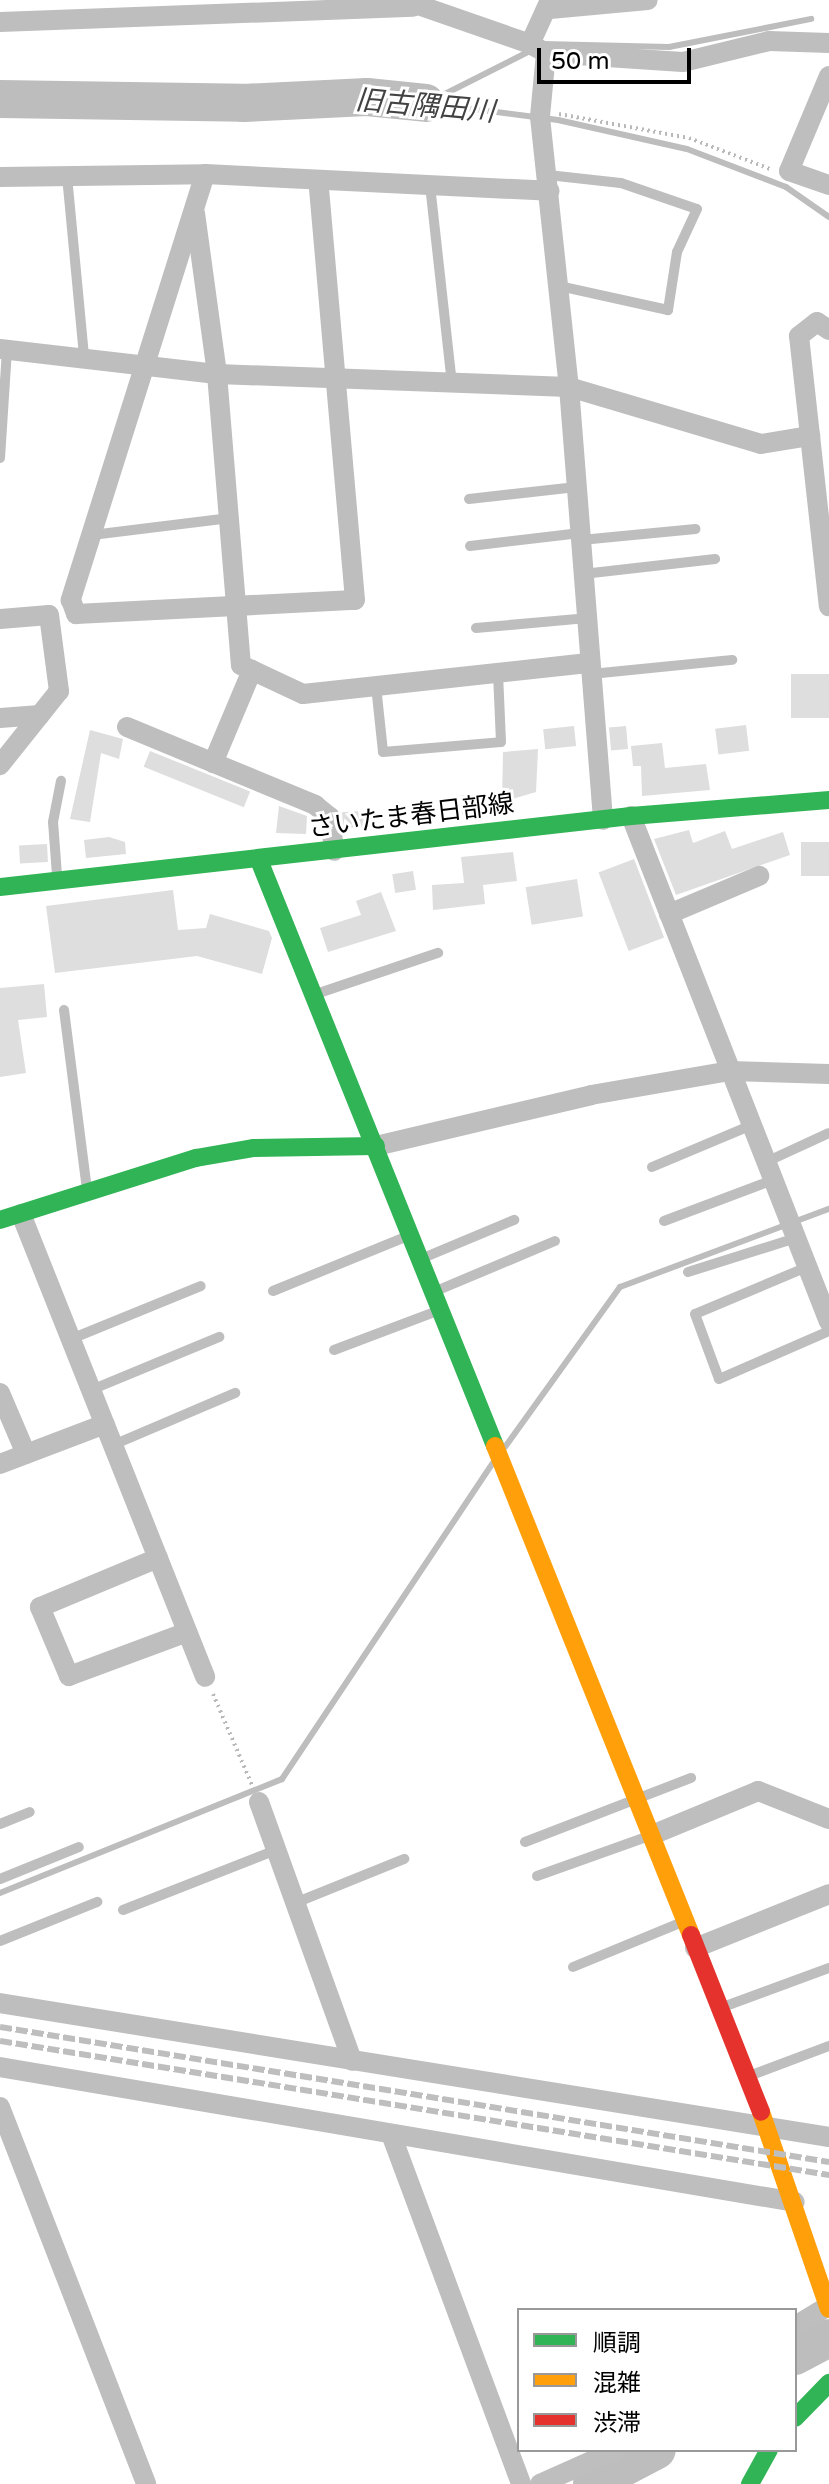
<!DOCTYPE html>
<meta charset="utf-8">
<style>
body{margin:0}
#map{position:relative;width:829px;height:2484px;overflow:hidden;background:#fff;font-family:"Varela Round","Noto Sans JP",sans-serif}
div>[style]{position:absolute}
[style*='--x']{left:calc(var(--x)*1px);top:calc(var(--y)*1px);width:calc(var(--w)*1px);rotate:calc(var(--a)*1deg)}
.stream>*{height:6px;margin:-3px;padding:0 3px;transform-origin:3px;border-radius:3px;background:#bdbdbd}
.river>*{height:38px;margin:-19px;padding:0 19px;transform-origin:19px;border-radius:19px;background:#bdbdbd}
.building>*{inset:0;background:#dedede;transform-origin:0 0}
.path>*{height:4px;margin-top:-2px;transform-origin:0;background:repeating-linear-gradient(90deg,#b9b9b9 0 2px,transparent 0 6px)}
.lane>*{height:10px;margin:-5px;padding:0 5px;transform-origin:5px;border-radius:5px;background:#bebebe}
.street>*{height:20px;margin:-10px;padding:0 10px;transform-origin:10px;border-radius:10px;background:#bebebe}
.fast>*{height:18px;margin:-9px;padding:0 9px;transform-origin:9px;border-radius:9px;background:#30b455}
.slow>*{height:18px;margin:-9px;padding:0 9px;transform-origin:9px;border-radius:9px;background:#ff9f0a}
.jam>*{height:18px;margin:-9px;padding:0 9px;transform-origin:9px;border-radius:9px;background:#e5322d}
.rail>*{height:6px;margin-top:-3px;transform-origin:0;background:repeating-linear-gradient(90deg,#bebebe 0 12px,transparent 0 16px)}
span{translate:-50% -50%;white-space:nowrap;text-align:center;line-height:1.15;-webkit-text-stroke:6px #fff;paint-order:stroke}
.street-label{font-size:26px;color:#000}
.water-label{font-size:28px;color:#424242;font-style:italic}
.legend{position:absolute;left:517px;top:2308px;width:280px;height:144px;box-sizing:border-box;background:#fff;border:2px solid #999;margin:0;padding:10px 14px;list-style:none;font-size:24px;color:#000}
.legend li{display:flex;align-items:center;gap:16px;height:40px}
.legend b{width:40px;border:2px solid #999}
.scale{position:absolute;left:537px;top:48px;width:154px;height:36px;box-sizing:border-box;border:4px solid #000;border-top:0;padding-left:10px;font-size:24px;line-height:28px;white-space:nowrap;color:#000;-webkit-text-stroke:6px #fff;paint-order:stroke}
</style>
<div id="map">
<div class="stream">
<div style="--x:543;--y:44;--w:126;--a:1.4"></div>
<div style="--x:669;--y:47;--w:145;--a:-11.2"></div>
<div style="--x:429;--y:102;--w:113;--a:-26.8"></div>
<div style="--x:426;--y:103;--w:133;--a:7.3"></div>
<div style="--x:558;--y:120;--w:132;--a:12.7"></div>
<div style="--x:687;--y:149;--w:106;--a:21"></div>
<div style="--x:786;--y:187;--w:52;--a:34.9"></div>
<div style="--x:505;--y:1447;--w:197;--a:-54.3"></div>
<div style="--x:620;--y:1287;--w:223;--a:-20.5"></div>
<div style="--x:0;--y:1893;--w:304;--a:-22"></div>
<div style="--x:282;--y:1779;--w:380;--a:-56.3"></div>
</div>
<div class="river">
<div style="--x:0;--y:99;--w:243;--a:0.9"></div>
<div style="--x:243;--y:103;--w:124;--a:-2.8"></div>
<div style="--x:367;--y:97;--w:59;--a:5.8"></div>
<div style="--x:795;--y:2356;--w:38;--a:-28"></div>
<div style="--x:592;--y:2484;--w:73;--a:-27.6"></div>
</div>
<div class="building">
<div style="left:829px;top:674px;width:44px;height:38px;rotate:90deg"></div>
<div style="left:746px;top:725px;width:26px;height:31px;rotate:83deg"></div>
<div style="left:574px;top:726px;width:20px;height:31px;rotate:84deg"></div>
<div style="left:626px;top:726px;width:23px;height:17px;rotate:85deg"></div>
<div style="clip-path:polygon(90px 730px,123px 739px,119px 759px,101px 753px,90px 822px,70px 819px)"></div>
<div style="clip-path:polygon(662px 743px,665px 768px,706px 764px,710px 790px,642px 796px,641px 766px,633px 766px,631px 746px)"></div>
<div style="clip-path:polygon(538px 749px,536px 792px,502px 802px,503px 752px)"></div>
<div style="left:150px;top:751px;width:108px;height:17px;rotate:22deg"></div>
<div style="left:483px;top:793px;width:20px;height:23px;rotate:84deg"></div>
<div style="clip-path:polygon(279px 806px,307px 816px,306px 834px,276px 833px)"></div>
<div style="left:374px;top:810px;width:16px;height:32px;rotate:86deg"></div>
<div style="clip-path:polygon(689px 830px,693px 843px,725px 831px,732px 849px,783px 832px,790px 855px,676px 895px,654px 839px)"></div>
<div style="clip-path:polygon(109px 837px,125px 842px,126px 854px,86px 858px,84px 840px)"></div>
<div style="left:829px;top:842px;width:34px;height:28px;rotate:90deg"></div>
<div style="left:47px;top:844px;width:18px;height:28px;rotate:87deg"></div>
<div style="clip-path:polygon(513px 852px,517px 881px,483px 885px,485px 904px,433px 910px,432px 885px,464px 883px,461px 857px)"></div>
<div style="left:634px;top:859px;width:84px;height:38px;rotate:69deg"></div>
<div style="left:413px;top:871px;width:19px;height:21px;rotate:81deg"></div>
<div style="left:577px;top:879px;width:38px;height:52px;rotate:81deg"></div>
<div style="clip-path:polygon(173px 890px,178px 930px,206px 928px,210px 914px,269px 931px,272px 938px,262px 974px,197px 956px,55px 973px,46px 906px)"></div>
<div style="clip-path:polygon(381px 892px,396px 931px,328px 952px,320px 928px,361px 915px,356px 901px)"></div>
<div style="clip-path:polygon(44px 984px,47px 1017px,18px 1020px,26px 1073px,0 1077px,0 988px)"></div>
</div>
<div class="path">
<div style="--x:559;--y:114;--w:132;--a:10.5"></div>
<div style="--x:689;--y:138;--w:87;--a:20.9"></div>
<div style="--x:213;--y:1694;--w:99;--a:66.8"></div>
</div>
<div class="lane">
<div style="--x:548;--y:175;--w:73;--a:6.3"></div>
<div style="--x:621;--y:183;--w:80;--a:18.9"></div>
<div style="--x:697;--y:209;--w:47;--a:114.9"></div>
<div style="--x:677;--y:252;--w:59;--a:98.8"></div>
<div style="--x:668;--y:310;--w:112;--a:-167.6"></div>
<div style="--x:67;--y:176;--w:182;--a:84.6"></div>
<div style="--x:430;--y:185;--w:199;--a:83.7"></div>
<div style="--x:0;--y:458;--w:109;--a:-86.3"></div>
<div style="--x:469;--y:499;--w:108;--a:-6.4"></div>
<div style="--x:92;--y:535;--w:139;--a:-7"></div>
<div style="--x:581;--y:540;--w:115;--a:-5.5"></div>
<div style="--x:470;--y:546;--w:111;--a:-6.7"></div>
<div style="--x:583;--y:574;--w:133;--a:-6.5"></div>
<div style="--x:476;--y:628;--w:111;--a:-5.1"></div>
<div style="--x:591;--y:674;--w:142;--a:-5.7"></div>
<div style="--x:376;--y:686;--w:66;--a:83.9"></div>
<div style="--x:383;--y:752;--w:118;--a:-4.8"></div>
<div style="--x:501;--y:742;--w:69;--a:-92.5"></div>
<div style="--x:57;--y:875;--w:53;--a:-94.3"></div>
<div style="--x:53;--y:822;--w:42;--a:-79"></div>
<div style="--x:316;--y:994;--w:129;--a:-18.6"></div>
<div style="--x:64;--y:1010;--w:181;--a:82.7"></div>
<div style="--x:766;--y:1162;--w:69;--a:-24.7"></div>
<div style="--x:652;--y:1167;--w:108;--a:-22.8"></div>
<div style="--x:664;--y:1221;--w:116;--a:-20.6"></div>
<div style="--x:423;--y:1258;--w:99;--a:-22.7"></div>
<div style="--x:807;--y:1267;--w:121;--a:157.2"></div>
<div style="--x:695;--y:1314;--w:69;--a:69.7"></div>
<div style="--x:719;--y:1379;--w:120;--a:-23.6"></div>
<div style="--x:688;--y:1272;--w:113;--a:-17.5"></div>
<div style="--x:273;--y:1291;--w:146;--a:-22.2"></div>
<div style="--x:436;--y:1291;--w:129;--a:-22.8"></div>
<div style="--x:71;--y:1339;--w:140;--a:-22.2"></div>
<div style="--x:334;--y:1350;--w:110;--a:-20.7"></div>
<div style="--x:91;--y:1390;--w:139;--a:-22.5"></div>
<div style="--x:113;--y:1445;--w:133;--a:-23.1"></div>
<div style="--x:0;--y:1824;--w:32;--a:-22"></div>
<div style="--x:525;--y:1842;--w:178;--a:-21.1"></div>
<div style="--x:537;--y:1876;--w:122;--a:-19.6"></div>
<div style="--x:0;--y:1879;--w:85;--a:-22.1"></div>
<div style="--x:295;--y:1903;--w:118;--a:-22"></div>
<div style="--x:123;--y:1910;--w:164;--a:-21.4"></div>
<div style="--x:0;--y:1941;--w:105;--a:-21.9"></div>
<div style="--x:573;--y:1967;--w:118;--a:-22.4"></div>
<div style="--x:723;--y:2007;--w:113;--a:-20.2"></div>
<div style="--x:749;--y:2076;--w:85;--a:-20.6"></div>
</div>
<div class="street">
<div style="--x:404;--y:0;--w:133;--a:19.2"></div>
<div style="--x:550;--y:0;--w:48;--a:114.4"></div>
<div style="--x:530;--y:44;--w:18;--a:29"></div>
<div style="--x:546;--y:53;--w:64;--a:95.4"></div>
<div style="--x:540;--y:117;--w:272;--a:83.9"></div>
<div style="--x:569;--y:387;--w:434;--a:85.5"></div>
<div style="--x:550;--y:9;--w:98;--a:-5.2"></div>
<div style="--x:0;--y:22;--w:413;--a:-2.1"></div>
<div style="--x:546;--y:53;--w:137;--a:3.8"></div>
<div style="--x:683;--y:62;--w:89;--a:-13.7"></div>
<div style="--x:769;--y:41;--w:60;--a:1.9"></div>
<div style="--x:829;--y:76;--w:103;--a:112.8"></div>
<div style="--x:789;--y:171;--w:42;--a:19.3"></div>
<div style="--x:205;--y:174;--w:447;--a:107.5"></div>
<div style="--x:71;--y:600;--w:15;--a:70"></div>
<div style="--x:76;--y:614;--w:279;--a:-2.9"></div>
<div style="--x:355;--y:600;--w:421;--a:-95"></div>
<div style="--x:0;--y:177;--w:205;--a:-0.8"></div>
<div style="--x:205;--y:174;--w:345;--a:2.8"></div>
<div style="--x:195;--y:213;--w:162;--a:82.2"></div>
<div style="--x:217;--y:374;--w:292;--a:85.3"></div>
<div style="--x:241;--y:665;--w:68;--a:25.1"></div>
<div style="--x:303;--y:694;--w:289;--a:-6.2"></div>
<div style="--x:829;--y:330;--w:14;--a:-146"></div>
<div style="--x:817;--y:322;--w:23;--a:142"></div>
<div style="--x:799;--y:336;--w:272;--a:83.7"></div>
<div style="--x:0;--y:349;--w:218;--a:6.6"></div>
<div style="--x:217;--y:374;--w:352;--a:2.1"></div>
<div style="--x:569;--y:387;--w:200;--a:16.5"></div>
<div style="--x:761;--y:444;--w:50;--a:-9.3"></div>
<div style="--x:0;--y:619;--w:49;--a:-4.7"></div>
<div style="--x:49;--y:615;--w:77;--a:82.5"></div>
<div style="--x:59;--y:691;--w:95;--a:128.6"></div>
<div style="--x:0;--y:718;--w:40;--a:-4.3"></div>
<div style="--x:127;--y:727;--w:204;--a:22.5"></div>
<div style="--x:315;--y:805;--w:19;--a:39"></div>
<div style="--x:330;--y:817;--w:34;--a:83"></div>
<div style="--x:213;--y:763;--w:101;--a:-67.2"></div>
<div style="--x:631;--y:816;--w:543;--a:68.63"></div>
<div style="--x:669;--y:914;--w:98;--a:-22.9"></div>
<div style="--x:376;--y:1146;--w:221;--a:-13.3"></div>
<div style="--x:591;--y:1095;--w:141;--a:-9.8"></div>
<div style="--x:730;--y:1071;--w:99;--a:1.7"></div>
<div style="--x:21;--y:1214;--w:498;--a:68.3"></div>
<div style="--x:0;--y:1393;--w:66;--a:66.9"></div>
<div style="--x:0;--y:1464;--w:112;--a:-20.9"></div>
<div style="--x:158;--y:1558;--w:128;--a:157.4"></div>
<div style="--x:40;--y:1607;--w:75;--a:67.2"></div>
<div style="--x:69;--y:1676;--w:126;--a:-20.4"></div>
<div style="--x:259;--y:1802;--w:275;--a:70.2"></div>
<div style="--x:652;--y:1835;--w:115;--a:-22.5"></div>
<div style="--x:758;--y:1791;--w:76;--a:21.5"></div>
<div style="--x:695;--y:1948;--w:144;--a:-21.9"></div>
<div style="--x:0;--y:2003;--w:840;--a:9.18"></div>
<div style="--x:0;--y:2067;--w:806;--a:9.64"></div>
<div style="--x:0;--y:2107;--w:404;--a:68.8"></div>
<div style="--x:391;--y:2134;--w:373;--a:69.6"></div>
<div style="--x:795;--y:2326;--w:39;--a:-31"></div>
<div style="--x:540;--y:2484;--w:83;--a:-24.1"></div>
</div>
<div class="fast">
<div style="--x:259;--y:860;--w:632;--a:68.06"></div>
<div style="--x:0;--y:887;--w:635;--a:-6.42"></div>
<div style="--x:631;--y:816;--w:199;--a:-4.6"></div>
<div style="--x:0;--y:1220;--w:206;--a:-17.6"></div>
<div style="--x:196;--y:1158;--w:59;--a:-9.8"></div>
<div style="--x:254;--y:1148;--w:122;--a:-0.9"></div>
<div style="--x:795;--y:2418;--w:49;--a:-45.8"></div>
<div style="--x:750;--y:2484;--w:39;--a:-61"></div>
</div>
<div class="slow">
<div style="--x:495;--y:1446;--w:527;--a:68.16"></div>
<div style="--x:761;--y:2112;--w:208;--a:71"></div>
</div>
<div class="jam">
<div style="--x:691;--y:1935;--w:190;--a:68.4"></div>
</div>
<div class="rail">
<div style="--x:0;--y:2027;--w:840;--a:9.25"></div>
<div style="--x:0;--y:2041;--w:840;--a:9.18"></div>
</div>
<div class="street-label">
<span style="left:411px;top:816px;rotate:-7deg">さいたま春日部線</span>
</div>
<div class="water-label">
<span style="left:425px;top:106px;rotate:5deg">旧古隅田川</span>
</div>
<ul class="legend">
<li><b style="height:10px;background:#30b455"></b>順調</li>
<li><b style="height:10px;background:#ff9f0a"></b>混雑</li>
<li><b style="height:10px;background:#e5322d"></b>渋滞</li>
</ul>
<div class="scale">50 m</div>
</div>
